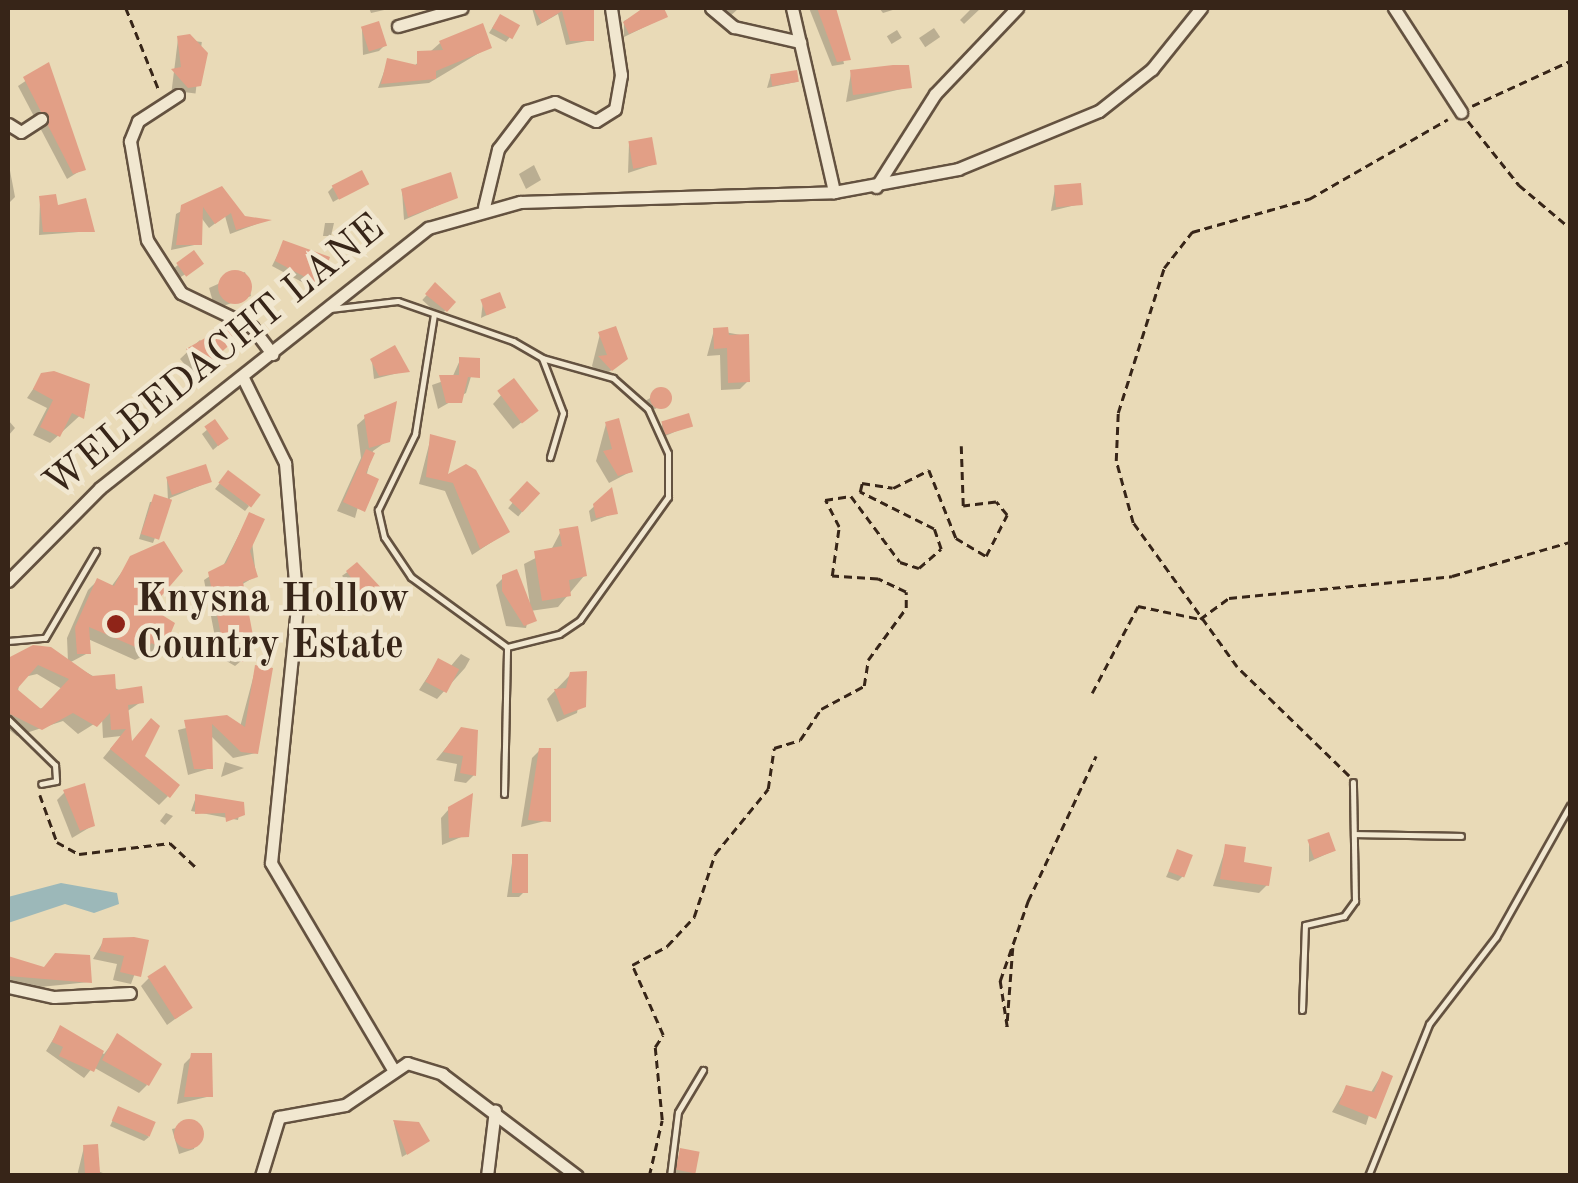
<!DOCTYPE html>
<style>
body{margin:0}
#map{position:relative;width:1578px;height:1183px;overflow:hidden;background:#e9dab7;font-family:"Old Standard TT",serif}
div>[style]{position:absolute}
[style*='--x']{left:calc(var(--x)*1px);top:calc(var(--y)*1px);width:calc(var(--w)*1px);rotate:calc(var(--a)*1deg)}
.water>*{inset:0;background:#9cb8b9}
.shadow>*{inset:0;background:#0003;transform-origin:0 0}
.building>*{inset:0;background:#e29f86;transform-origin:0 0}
.round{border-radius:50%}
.path>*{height:2.5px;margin-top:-1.25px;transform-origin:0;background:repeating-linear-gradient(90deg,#372518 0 8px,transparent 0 13px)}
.roads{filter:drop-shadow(2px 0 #645240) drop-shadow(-2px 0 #645240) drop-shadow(0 2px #645240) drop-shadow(0 -2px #645240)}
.lane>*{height:5px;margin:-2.5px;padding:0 2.5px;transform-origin:2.5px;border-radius:2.5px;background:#f1e7d0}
.street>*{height:11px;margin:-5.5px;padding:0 5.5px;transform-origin:5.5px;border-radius:5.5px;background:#f1e7d0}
.dots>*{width:28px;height:28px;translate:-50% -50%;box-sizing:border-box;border:5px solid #f1e7d0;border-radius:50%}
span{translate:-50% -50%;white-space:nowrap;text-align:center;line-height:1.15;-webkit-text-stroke:9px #f1e7d0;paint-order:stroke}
.street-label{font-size:40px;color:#372518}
.poi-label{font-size:40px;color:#372518;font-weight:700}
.left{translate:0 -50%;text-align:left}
.frame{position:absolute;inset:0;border:10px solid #372518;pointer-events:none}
</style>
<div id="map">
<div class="water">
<div style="clip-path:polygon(61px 883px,117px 893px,119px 904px,94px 913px,65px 904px,8px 923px,8px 897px)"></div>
</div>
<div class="shadow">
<div style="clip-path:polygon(369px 8px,393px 8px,371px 13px)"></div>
<div style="clip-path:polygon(532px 8px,586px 8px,592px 40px,566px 45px,558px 14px,537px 26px)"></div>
<div style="clip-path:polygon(649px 8px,665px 17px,624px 37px,624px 21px)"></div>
<div style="clip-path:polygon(716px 8px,739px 8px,728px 18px)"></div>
<div style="clip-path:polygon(809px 8px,832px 8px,844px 64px,832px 66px)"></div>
<div style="clip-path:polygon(879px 8px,899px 8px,883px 13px)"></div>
<div style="clip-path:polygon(972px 8px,981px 8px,964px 24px,960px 20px)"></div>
<div style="clip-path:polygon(496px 22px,510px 37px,506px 42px,489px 33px)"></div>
<div style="left:934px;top:28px;width:11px;height:18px;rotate:56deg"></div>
<div style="clip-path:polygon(362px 29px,384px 46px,379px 51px,363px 55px)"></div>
<div style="left:897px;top:30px;width:9px;height:12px;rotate:58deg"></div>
<div style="left:178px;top:39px;width:24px;height:52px;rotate:7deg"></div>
<div style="clip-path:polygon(440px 43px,489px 47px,429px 83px,378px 88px,388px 61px,413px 67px)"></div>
<div style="clip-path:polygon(48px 66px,83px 169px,67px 179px,18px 86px)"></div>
<div style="clip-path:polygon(851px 73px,910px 87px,846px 102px)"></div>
<div style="clip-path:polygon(771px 74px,796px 82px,767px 88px)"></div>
<div style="clip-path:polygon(629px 144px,655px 164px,628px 173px)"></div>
<div style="clip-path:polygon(8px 160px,15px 197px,8px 204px)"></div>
<div style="clip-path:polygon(534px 165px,541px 180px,526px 189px,519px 174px)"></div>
<div style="clip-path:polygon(366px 183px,333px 202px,328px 192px,333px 187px)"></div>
<div style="clip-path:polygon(1055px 188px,1080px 204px,1051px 211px)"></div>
<div style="clip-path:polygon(222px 189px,244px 219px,267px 220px,230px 234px,225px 216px,209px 228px,200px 216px,199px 244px,171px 250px,176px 214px)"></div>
<div style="clip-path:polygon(402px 191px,455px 198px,404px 220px)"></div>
<div style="clip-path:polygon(40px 199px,56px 209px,92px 231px,39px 235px)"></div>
<div style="clip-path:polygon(325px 223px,334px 223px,331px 236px,323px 236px)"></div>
<div style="clip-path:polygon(281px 248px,318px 284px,313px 288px,272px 266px)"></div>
<div style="clip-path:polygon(193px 253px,196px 268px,179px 278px,173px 269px)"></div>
<div style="clip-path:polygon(245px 272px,251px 296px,215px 309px,209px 288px)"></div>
<div style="left:435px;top:286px;width:24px;height:19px;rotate:42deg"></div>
<div style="clip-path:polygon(483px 301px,503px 307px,481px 318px)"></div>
<div style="clip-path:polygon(714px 330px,746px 336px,748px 381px,740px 389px,721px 390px,720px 355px,707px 356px)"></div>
<div style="clip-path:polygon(600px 334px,617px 366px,602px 377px,592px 366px)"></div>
<div style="clip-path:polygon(234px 338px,194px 375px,180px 359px,200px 340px,207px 347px)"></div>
<div style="clip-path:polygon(460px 360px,476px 360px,466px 393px,438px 409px,432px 385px,452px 378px)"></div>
<div style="clip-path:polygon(372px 361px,406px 371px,374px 379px)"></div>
<div style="clip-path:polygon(42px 376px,86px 410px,50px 443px,33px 435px,47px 408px,27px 398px)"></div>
<div style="clip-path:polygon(513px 382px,527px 418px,513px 429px,493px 404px)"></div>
<div style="left:665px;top:389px;width:12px;height:28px;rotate:59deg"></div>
<div style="clip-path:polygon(366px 417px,387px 441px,373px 451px,355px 518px,337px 511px,361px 458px,357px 425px)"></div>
<div style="clip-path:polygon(8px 420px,15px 428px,8px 436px)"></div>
<div style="clip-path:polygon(215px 423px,221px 443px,213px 450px,202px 434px)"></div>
<div style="clip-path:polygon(606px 424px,630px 472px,609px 483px,596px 461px)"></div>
<div style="clip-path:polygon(662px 424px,690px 425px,661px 438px)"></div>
<div style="clip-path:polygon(431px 437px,445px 479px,466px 467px,507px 532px,472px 555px,445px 491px,419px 484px)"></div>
<div style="clip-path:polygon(224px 478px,249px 506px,245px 511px,215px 489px)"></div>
<div style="clip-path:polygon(167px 480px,209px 482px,170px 498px,153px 543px,139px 539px,150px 502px,168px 501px)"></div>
<div style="left:527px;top:485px;width:13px;height:30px;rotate:39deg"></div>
<div style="clip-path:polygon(610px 492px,615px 513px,591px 522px,589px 511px)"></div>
<div style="clip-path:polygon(249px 515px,256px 576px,241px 585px,241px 661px,235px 666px,204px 648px,182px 658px,188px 638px,215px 637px,204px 580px,222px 568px)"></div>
<div style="clip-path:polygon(561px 531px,584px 576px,558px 607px,530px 611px,526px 628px,506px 626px,496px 585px,504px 577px,530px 604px,524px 564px,551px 550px)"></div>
<div style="clip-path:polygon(evenodd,132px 558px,160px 587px,150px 610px,162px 647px,135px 660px,88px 639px,88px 653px,69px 663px,141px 702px,126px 712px,129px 745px,168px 796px,159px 805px,103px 758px,121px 736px,103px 738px,102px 719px,78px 734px,63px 721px,17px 736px,8px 729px,8px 662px,50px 649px,68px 662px,67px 638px,88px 590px,97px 581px,111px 587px,132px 558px,37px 674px,62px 689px,52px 705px,32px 711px,17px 698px,20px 678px,37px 674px)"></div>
<div style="left:356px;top:566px;width:39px;height:17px;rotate:55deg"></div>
<div style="clip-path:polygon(461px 654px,470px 659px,465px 668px,437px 699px,419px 690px,438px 661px,450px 667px)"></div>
<div style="clip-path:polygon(256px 667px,256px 753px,233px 758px,210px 735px,211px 768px,188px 775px,178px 730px,226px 718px,240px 727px)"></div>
<div style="clip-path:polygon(584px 673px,577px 713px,557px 722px,547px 699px,571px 674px)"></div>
<div style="clip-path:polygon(454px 738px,474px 775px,466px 783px,454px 781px,457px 764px,436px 760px)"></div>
<div style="clip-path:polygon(540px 750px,549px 820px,521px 827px,532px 758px)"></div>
<div style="clip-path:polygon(225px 762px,244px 768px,221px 777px)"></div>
<div style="clip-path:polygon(65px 792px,92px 826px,72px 838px,57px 800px)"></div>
<div style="clip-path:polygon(196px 797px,241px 804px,238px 820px,191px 811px)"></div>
<div style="clip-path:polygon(449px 809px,466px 835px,442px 845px,441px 818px)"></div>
<div style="clip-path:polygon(166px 813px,173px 816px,165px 825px,160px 821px)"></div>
<div style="clip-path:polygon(1309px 842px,1333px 851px,1309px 862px)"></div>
<div style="clip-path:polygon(1226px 847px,1267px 885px,1259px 893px,1213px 886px)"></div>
<div style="clip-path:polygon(1178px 852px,1183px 876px,1178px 881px,1166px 877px)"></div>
<div style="clip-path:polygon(513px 856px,524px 892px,519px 897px,507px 897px)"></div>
<div style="clip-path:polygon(104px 940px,146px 943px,131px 984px,113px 980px,117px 964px,93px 959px)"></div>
<div style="clip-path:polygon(8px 958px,44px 969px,89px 982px,21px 989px,8px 983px)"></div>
<div style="clip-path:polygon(149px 978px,190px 1008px,167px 1025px,141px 986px)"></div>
<div style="clip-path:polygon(60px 1028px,104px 1054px,117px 1037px,147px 1085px,139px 1093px,93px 1067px,84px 1078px,46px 1051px)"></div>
<div style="clip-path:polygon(192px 1056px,211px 1096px,177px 1104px,184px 1064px)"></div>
<div style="clip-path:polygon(1382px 1074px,1366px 1125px,1332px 1112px,1346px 1088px,1370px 1094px)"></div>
<div style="clip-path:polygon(118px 1109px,149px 1137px,144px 1141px,110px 1126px)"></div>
<div style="clip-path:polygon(199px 1123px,194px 1149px,179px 1154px,172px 1129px)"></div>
<div style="clip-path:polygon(394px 1123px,418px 1124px,423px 1144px,402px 1157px)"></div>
<div style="clip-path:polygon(84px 1147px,97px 1171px,112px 1176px,77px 1176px)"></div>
<div style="clip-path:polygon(681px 1150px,693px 1173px,690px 1176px,673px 1175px)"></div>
</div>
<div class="building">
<div style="clip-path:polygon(533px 8px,594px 8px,594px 41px,570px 41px,562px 11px,542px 23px)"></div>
<div style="clip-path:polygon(643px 8px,664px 8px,668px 17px,629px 34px,623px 22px)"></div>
<div style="clip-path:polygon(817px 8px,836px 8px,851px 60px,837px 62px)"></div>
<div style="left:500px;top:14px;width:23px;height:16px;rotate:29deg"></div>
<div style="left:379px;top:21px;width:26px;height:19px;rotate:72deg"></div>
<div style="clip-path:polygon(483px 23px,492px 48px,436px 71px,436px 79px,381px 84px,387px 58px,417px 65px,417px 51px,443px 50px,439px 41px)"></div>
<div style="clip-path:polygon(190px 34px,208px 53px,201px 86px,188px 88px,171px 69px,181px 67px,177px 36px)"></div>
<div style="clip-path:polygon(49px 62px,86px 170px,73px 174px,23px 77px)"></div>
<div style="clip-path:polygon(893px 65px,909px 65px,912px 88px,853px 95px,850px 70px)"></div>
<div style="left:797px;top:70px;width:12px;height:27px;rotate:81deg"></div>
<div style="left:652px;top:137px;width:28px;height:24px;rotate:80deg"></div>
<div style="left:362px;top:170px;width:16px;height:34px;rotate:63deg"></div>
<div style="clip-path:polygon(451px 172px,458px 198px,408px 217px,401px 189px)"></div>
<div style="left:1081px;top:183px;width:22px;height:27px;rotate:85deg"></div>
<div style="clip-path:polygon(222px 186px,245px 216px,272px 220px,236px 230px,231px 213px,215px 224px,203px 207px,202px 245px,176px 245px,181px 205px)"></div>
<div style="clip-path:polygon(56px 194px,58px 205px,86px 198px,95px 232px,43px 232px,39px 196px)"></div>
<div style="clip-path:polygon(283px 240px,330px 257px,320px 285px,275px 261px)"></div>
<div style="left:194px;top:250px;width:17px;height:22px;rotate:54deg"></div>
<div class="round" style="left:218px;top:270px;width:34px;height:34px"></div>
<div style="clip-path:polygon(435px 282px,456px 302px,447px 312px,425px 294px)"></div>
<div style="left:500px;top:292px;width:17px;height:21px;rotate:69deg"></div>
<div style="clip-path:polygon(226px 326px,237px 338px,203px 369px,186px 349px)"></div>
<div style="clip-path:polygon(616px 326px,628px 359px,612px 371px,598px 356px,607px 355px,598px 332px)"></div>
<div style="clip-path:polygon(728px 327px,729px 335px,749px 334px,750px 382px,728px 383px,727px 348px,714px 349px,713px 328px)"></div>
<div style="clip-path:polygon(395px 345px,410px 372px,379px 376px,370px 359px)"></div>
<div style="clip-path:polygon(459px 357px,480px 358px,480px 378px,468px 377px,462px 403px,446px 403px,439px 375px,459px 375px)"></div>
<div style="clip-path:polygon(54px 371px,90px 384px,84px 419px,72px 413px,60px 437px,40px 427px,53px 400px,33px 389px,41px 373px)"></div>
<div style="left:514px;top:378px;width:41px;height:21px;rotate:53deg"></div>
<div class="round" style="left:650px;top:387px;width:22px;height:22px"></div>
<div style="clip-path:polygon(397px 401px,390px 442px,369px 448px,364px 415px)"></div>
<div style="left:689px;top:413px;width:14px;height:29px;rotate:73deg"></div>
<div style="clip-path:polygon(619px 418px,633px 472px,618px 476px,603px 451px,612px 449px,605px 422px)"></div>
<div style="left:215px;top:419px;width:24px;height:13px;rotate:55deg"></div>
<div style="clip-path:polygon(430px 434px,456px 441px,448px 474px,466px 464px,476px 470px,510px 532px,480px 549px,453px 483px,426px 477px)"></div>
<div style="clip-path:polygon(366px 449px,375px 453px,366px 473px,379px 479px,365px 512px,343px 502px)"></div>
<div style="left:206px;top:464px;width:19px;height:42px;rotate:72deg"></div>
<div style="left:228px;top:470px;width:41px;height:16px;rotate:37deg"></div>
<div style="left:527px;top:481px;width:18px;height:26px;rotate:43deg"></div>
<div style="clip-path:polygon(612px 487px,618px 514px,596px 518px,593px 504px)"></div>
<div style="left:154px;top:494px;width:19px;height:42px;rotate:18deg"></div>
<div style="clip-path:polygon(249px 512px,265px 519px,250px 551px,258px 577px,243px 582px,254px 641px,243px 662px,206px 640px,206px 653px,187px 653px,187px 635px,221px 635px,208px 572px,226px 563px)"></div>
<div style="clip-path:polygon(578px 526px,587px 576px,569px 580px,571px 596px,542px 601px,534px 551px,562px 546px,559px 529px)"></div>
<div style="clip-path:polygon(164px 541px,183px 571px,151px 608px,175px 623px,164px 649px,151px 643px,147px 652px,89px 627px,91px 654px,77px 654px,75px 627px,97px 578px,114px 586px,130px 556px)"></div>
<div style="clip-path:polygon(357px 562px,386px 593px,371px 604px,346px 571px)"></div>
<div style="clip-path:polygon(517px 569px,537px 621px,524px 626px,502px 591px,502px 575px)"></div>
<div style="clip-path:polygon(evenodd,33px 645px,51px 647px,92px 676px,115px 674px,116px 690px,142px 686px,144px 703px,128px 705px,132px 741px,151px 718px,160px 726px,145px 756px,180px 785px,170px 798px,110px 749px,126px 729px,111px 730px,110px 713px,97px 727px,73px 713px,42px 730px,8px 713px,8px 658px,33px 645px,38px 665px,69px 679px,41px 709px,17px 689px,38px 665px)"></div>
<div style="left:438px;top:658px;width:24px;height:27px;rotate:28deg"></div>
<div style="clip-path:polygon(255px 665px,273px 668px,258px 754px,241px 752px,212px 724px,213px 769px,194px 769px,184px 720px,227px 715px,245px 727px)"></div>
<div style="clip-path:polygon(587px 671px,586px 707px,564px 715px,554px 689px,566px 688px,570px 672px)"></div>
<div style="clip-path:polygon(461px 727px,478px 730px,476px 776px,460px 773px,463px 756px,443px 752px)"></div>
<div style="clip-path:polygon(539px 748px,551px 748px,551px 822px,528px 820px)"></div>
<div style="clip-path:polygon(85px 783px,95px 826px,80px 831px,63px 790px)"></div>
<div style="clip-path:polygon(473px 793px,469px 837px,449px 838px,448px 807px)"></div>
<div style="clip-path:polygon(195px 794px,244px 802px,245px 815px,226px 822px,225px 813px,195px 814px)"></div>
<div style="left:1329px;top:832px;width:20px;height:23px;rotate:70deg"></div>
<div style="clip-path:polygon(1225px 844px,1246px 847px,1244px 862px,1272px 867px,1269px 886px,1220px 879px)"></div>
<div style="left:1177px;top:849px;width:17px;height:24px;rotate:21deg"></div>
<div style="left:512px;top:854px;width:16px;height:39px"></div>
<div style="clip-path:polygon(134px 937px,149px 940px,141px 977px,120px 972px,124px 956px,100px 951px,103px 938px)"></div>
<div style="clip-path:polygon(55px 953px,90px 955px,92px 983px,8px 976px,8px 956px,44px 967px)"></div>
<div style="left:165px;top:965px;width:51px;height:21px;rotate:57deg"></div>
<div style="clip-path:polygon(60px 1025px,104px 1051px,94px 1072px,59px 1056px,63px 1047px,52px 1042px)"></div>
<div style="clip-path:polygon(117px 1033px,162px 1064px,149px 1086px,102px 1060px)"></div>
<div style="clip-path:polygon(191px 1053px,212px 1053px,213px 1097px,184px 1097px)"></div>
<div style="clip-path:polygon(1382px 1071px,1393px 1076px,1376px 1119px,1339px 1104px,1346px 1085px,1374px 1092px)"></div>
<div style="left:118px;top:1106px;width:41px;height:16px;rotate:23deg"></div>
<div class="round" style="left:174px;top:1119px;width:30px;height:30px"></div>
<div style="clip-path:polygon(393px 1120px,419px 1122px,430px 1141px,407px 1155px)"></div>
<div style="left:98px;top:1144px;width:32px;height:15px;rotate:86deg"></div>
<div style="left:680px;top:1148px;width:20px;height:22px;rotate:11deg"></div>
</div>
<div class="path">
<div style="--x:126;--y:8;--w:88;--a:68.1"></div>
<div style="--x:1472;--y:106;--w:108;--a:-24.7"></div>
<div style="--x:1468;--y:121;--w:82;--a:51.4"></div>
<div style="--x:1519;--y:185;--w:67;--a:40.1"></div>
<div style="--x:1092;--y:693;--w:98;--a:-62.1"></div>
<div style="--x:1138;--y:606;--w:63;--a:11.8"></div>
<div style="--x:1200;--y:619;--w:36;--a:-36"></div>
<div style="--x:1229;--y:598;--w:224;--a:-5.6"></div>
<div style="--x:1452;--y:576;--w:123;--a:-16.1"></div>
<div style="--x:1349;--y:776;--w:156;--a:-135.8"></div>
<div style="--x:1237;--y:667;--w:178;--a:-125.8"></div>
<div style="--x:1133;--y:523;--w:64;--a:-105.3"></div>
<div style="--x:1116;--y:461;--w:48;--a:-87.6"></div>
<div style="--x:1118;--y:413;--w:152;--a:-72.4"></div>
<div style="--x:1164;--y:268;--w:46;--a:-52.1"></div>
<div style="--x:1192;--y:232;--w:122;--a:-15.8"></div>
<div style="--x:1309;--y:199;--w:160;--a:-29.9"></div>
<div style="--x:40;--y:795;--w:50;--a:70.1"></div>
<div style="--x:57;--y:842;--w:25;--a:29"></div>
<div style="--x:79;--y:854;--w:92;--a:-6.9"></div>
<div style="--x:170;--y:843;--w:35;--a:43"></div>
<div style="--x:1013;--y:948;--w:79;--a:94.3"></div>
<div style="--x:1007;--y:1027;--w:47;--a:-98.7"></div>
<div style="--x:1000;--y:981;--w:85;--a:-70.7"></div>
<div style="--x:1028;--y:901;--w:160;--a:-64.9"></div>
<div style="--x:649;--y:1176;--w:57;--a:-76.9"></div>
<div style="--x:662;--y:1120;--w:73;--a:-95.5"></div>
<div style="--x:655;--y:1047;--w:14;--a:-56"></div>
<div style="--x:663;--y:1035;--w:77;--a:-113.9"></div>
<div style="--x:632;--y:965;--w:40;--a:-28"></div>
<div style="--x:667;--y:946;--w:40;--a:-47"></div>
<div style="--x:694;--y:917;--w:66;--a:-71.6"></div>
<div style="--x:715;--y:854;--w:84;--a:-50.8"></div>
<div style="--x:768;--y:789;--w:41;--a:-81.7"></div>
<div style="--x:774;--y:748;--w:27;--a:-17"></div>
<div style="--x:800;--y:740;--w:37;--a:-56"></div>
<div style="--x:821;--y:709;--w:49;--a:-28.1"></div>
<div style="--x:864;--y:686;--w:26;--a:-81"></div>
<div style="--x:868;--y:660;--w:64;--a:-53.8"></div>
<div style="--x:906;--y:608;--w:16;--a:-90"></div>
<div style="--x:906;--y:592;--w:31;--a:-155"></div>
<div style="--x:878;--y:579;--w:46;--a:-176.3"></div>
<div style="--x:832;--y:576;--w:49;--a:-81.9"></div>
<div style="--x:839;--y:527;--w:30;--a:-117"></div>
<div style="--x:825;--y:500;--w:26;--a:-9"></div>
<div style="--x:851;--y:496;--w:82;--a:53.4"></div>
<div style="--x:900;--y:562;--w:20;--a:18"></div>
<div style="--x:919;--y:568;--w:29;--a:-41"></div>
<div style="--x:941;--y:549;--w:21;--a:-109"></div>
<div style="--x:934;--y:529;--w:83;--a:-153.4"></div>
<div style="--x:860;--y:492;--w:9;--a:-77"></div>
<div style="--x:862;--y:483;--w:31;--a:9"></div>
<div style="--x:893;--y:488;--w:40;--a:-26.6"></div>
<div style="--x:929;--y:470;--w:73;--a:68.3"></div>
<div style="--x:956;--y:538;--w:35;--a:31"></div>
<div style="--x:986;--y:556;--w:46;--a:-62.9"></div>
<div style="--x:1007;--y:515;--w:17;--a:-130"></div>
<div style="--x:996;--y:502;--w:33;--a:173"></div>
<div style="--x:963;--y:506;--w:60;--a:-91.9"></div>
</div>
<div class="roads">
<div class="lane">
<div style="--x:330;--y:309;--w:68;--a:-6.7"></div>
<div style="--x:398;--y:301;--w:122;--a:19.2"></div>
<div style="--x:513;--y:341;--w:34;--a:30"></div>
<div style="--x:542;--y:358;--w:74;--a:15.7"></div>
<div style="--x:613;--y:378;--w:47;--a:41.5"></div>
<div style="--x:648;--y:409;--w:48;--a:65.6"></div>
<div style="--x:668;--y:453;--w:44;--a:90"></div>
<div style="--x:668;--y:497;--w:151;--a:125.6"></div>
<div style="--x:580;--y:620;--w:25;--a:146"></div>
<div style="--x:559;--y:634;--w:54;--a:166"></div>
<div style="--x:507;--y:647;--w:119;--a:-143.9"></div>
<div style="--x:411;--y:577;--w:48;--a:-124"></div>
<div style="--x:384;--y:537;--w:28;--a:-103"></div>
<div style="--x:378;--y:510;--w:85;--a:-64"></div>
<div style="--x:415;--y:434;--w:121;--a:-81"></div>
<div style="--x:542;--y:358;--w:59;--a:69.1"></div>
<div style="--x:563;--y:413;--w:46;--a:106.5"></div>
<div style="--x:8;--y:641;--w:37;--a:-5"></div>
<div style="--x:45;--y:638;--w:101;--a:-59.6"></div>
<div style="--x:8;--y:719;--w:66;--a:44.4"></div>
<div style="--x:55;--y:765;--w:16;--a:86"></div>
<div style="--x:56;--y:781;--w:15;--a:169"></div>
<div style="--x:504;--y:794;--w:147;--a:-88.8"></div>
<div style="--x:1354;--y:834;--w:107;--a:1.1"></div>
<div style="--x:1302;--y:1010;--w:85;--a:-88"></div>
<div style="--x:1305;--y:925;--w:40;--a:-13"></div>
<div style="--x:1344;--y:916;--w:19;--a:-54"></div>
<div style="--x:1355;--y:901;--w:119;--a:-91"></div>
<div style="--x:670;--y:1176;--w:64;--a:-82.9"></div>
<div style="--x:678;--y:1112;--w:49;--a:-59.2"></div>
<div style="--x:1368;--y:1176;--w:164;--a:-68.1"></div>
<div style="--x:1429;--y:1024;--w:110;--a:-52.4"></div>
<div style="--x:1496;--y:937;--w:151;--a:-60.7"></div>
</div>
<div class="street">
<div style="--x:711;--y:8;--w:30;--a:40"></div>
<div style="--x:734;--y:27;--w:68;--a:12.8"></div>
<div style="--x:792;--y:8;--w:189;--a:77.1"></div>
<div style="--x:1394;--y:8;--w:124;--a:57.2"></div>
<div style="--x:398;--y:26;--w:66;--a:-15.9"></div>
<div style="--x:178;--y:95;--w:48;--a:147"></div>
<div style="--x:138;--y:121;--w:22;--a:112"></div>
<div style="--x:130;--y:141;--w:100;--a:80.3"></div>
<div style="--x:147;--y:240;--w:63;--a:57.3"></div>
<div style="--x:181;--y:293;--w:79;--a:25.6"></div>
<div style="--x:252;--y:327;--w:34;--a:53"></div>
<div style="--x:8;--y:124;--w:15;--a:32"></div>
<div style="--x:21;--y:132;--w:24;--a:-33"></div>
<div style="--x:876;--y:187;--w:110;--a:-57.6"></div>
<div style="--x:935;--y:94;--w:119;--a:-46.4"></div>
<div style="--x:484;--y:207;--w:60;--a:-76.4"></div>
<div style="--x:498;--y:149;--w:48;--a:-52.7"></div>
<div style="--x:527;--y:111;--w:29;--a:-18"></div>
<div style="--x:555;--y:102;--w:45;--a:24.9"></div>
<div style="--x:596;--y:121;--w:22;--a:-32"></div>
<div style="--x:615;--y:109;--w:35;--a:-80"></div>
<div style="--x:621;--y:75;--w:68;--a:-98.5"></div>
<div style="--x:244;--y:380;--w:93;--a:63.7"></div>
<div style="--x:285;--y:463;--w:144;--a:85.2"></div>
<div style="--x:297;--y:607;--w:257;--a:95.8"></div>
<div style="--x:271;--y:863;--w:238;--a:59.4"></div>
<div style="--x:8;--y:581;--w:131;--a:-45.3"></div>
<div style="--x:100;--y:488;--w:419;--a:-38.4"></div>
<div style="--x:428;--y:228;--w:96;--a:-15.8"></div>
<div style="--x:520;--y:202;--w:314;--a:-1.8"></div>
<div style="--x:834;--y:192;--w:126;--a:-10.5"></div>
<div style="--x:958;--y:169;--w:152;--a:-22.4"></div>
<div style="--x:1099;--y:111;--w:68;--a:-38.4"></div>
<div style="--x:1152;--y:69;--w:78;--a:-51.2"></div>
<div style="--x:8;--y:987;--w:47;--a:12.3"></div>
<div style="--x:54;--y:997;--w:76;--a:-3"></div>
<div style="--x:261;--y:1176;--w:62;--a:-73"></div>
<div style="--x:279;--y:1117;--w:67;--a:-10.3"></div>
<div style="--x:345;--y:1105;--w:75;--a:-34.1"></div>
<div style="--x:407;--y:1063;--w:37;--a:17"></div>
<div style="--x:442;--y:1074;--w:169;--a:37.1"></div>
<div style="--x:487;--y:1176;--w:66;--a:-83.1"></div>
</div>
</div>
<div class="dots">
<div style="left:116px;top:624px;background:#8f2418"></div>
</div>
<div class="street-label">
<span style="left:215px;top:357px;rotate:-39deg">WELBEDACHT LANE</span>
</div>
<div class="poi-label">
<span class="left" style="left:136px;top:624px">Knysna Hollow<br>Country Estate</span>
</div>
<div class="frame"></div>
</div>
